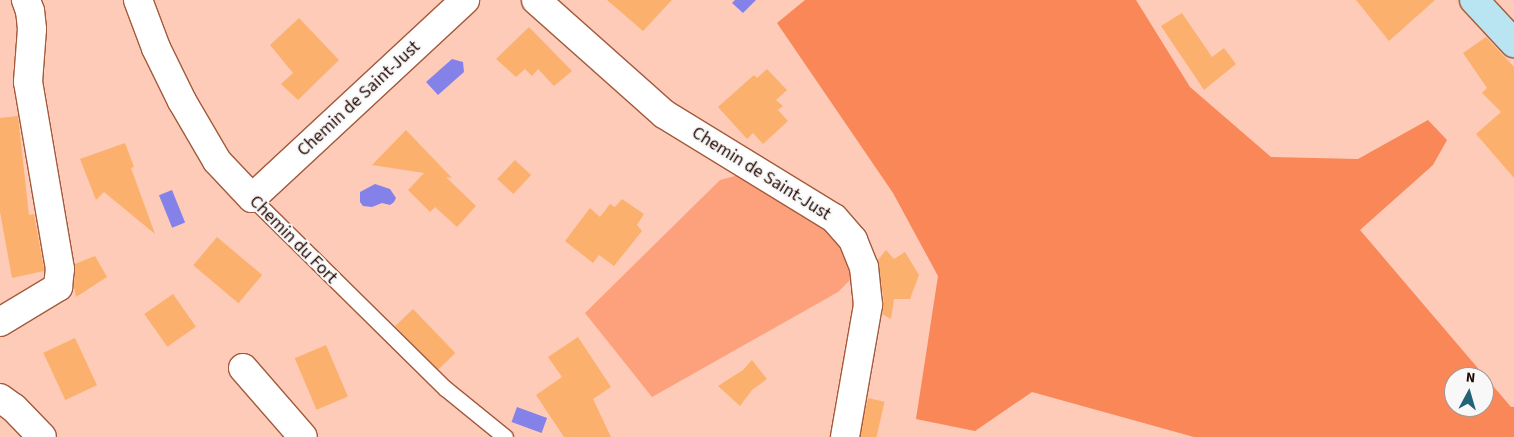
<!DOCTYPE html>
<style>
body{margin:0}
#map{position:relative;width:1514px;height:437px;overflow:hidden;background:#fdcbb7;font-family:"Source Sans 3",sans-serif}
div>[style]{position:absolute}
[style*='--x']{left:calc(var(--x)*1px);top:calc(var(--y)*1px);width:calc(var(--w)*1px);rotate:calc(var(--a)*1deg)}
.green>*{inset:0;background:#fda17c}
.forest>*{inset:0;background:#f98758}
.water>*{inset:0;background:#8481e9;transform-origin:0 0}
.building>*{inset:0;background:#fbb16d;transform-origin:0 0}
.roads{filter:drop-shadow(1px 0 #a35a3c) drop-shadow(-1px 0 #a35a3c) drop-shadow(0 1px #a35a3c) drop-shadow(0 -1px #a35a3c)}
.lane>*{height:15px;margin:-7.5px;padding:0 7.5px;transform-origin:7.5px;border-radius:7.5px;background:#fff}
.street>*{height:28px;margin:-14px;padding:0 14px;transform-origin:14px;border-radius:14px;background:#fff}
.secondary>*{height:28px;margin:-14px;padding:0 14px;transform-origin:14px;border-radius:14px;background:#b8e5f1}
span{translate:-50% -50%;white-space:nowrap;text-align:center;line-height:1.15;-webkit-text-stroke:4px #f8f8f8;paint-order:stroke}
.street-label{font-size:18px;color:#230700}
.north{position:absolute;left:1444px;top:367px;width:50px;height:50px;box-sizing:border-box;background:#f8f8f8;border:1px solid #a39895;border-radius:50%;rotate:6deg;font-size:14px;font-weight:700;line-height:20px;text-align:center;color:#230700}
.north::after{content:'';display:block;margin:auto;width:18px;height:22px;background:#236378;clip-path:polygon(50% 0,100% 100%,50% 72%,0 100%)}
</style>
<div id="map">
<div class="green">
<div style="clip-path:polygon(739px 175px,760px 183px,838px 237px,856px 274px,838px 292px,652px 397px,585px 313px,720px 180px)"></div>
</div>
<div class="forest">
<div style="clip-path:polygon(evenodd,805px 0,1136px 0,1190px 87px,1271px 157px,1358px 159px,1428px 120px,1447px 140px,1433px 165px,1360px 230px,1511px 407px,1514px 407px,1514px 437px,1194px 437px,1032px 392px,975px 431px,916px 419px,938px 276px,893px 193px,777px 23px,805px 0,1454px 377px,1484px 377px,1484px 407px,1454px 407px,1454px 377px)"></div>
</div>
<div class="water">
<div style="clip-path:polygon(735px 0,756px 0,743px 13px,732px 3px)"></div>
<div style="clip-path:polygon(452px 59px,463px 62px,464px 72px,438px 95px,426px 82px)"></div>
<div style="clip-path:polygon(375px 184px,390px 189px,396px 198px,394px 202px,390px 205px,382px 203px,372px 207px,363px 206px,360px 202px,360px 192px)"></div>
<div style="left:172px;top:190px;width:35px;height:14px;rotate:68deg"></div>
<div style="left:517px;top:407px;width:32px;height:16px;rotate:20deg"></div>
</div>
<div class="building">
<div style="clip-path:polygon(607px 0,672px 0,643px 31px)"></div>
<div style="clip-path:polygon(1356px 0,1435px 0,1389px 41px)"></div>
<div style="clip-path:polygon(1182px 13px,1212px 57px,1224px 48px,1236px 64px,1204px 90px,1161px 26px)"></div>
<div style="clip-path:polygon(299px 18px,339px 60px,298px 100px,281px 84px,293px 73px,270px 45px)"></div>
<div style="clip-path:polygon(529px 27px,572px 71px,554px 86px,538px 69px,532px 76px,525px 69px,516px 77px,496px 59px)"></div>
<div style="clip-path:polygon(1486px 37px,1514px 67px,1514px 178px,1476px 134px,1501px 112px,1482px 93px,1487px 88px,1463px 53px)"></div>
<div style="clip-path:polygon(767px 69px,787px 90px,776px 100px,783px 106px,778px 110px,788px 121px,763px 144px,753px 133px,747px 139px,718px 107px,754px 75px,757px 78px)"></div>
<div style="clip-path:polygon(18px 116px,29px 215px,34px 214px,44px 269px,44px 271px,12px 278px,0 212px,0 118px)"></div>
<div style="clip-path:polygon(406px 130px,452px 178px,446px 177px,476px 206px,457px 227px,435px 207px,430px 212px,408px 190px,424px 173px,372px 165px)"></div>
<div style="clip-path:polygon(125px 143px,134px 167px,131px 168px,155px 234px,104px 192px,96px 200px,80px 159px)"></div>
<div style="left:515px;top:160px;width:22px;height:26px;rotate:43deg"></div>
<div style="clip-path:polygon(622px 199px,644px 214px,637px 225px,642px 231px,614px 266px,599px 255px,593px 263px,565px 241px,590px 208px,600px 217px,610px 204px,615px 207px)"></div>
<div style="left:217px;top:237px;width:59px;height:37px;rotate:40deg"></div>
<div style="clip-path:polygon(886px 250px,894px 259px,905px 252px,919px 275px,910px 299px,894px 299px,891px 319px,882px 314px,884px 303px,878px 260px)"></div>
<div style="clip-path:polygon(95px 256px,107px 277px,76px 297px,74px 287px,75px 264px)"></div>
<div style="left:173px;top:294px;width:40px;height:35px;rotate:55deg"></div>
<div style="left:413px;top:309px;width:61px;height:25px;rotate:46deg"></div>
<div style="clip-path:polygon(578px 337px,611px 387px,593px 399px,611px 437px,564px 437px,536px 395px,562px 377px,548px 357px)"></div>
<div style="left:75px;top:338px;width:52px;height:35px;rotate:65deg"></div>
<div style="left:326px;top:345px;width:56px;height:34px;rotate:67deg"></div>
<div style="clip-path:polygon(752px 360px,767px 379px,752px 390px,740px 406px,718px 386px,743px 370px)"></div>
<div style="left:868px;top:398px;width:17px;height:40px;rotate:13deg"></div>
</div>
<div class="roads">
<div class="lane">
<div style="--x:252;--y:198;--w:272;--a:44.6"></div>
<div style="--x:446;--y:389;--w:76;--a:39.1"></div>
</div>
<div class="street">
<div style="--x:138;--y:0;--w:51;--a:69.4"></div>
<div style="--x:156;--y:48;--w:59;--a:63.9"></div>
<div style="--x:182;--y:101;--w:69;--a:59.7"></div>
<div style="--x:217;--y:161;--w:51;--a:46.6"></div>
<div style="--x:252;--y:198;--w:291;--a:-42.9"></div>
<div style="--x:536;--y:0;--w:171;--a:41.7"></div>
<div style="--x:664;--y:114;--w:199;--a:31.5"></div>
<div style="--x:834;--y:218;--w:29;--a:49"></div>
<div style="--x:853;--y:240;--w:29;--a:68"></div>
<div style="--x:864;--y:267;--w:38;--a:84"></div>
<div style="--x:868;--y:305;--w:134;--a:99.9"></div>
<div style="--x:0;--y:322;--w:68;--a:-31.1"></div>
<div style="--x:58;--y:287;--w:18;--a:-84"></div>
<div style="--x:60;--y:269;--w:190;--a:-99.7"></div>
<div style="--x:28;--y:82;--w:53;--a:-85.7"></div>
<div style="--x:32;--y:29;--w:18;--a:-96"></div>
<div style="--x:30;--y:11;--w:12;--a:-110"></div>
<div style="--x:243;--y:368;--w:91;--a:49"></div>
<div style="--x:0;--y:398;--w:17;--a:36"></div>
<div style="--x:14;--y:408;--w:40;--a:46"></div>
</div>
<div class="secondary">
<div style="--x:1474;--y:0;--w:59;--a:47.1"></div>
</div>
</div>
<div class="street-label">
<span style="left:359px;top:99px;rotate:-43deg">Chemin de Saint-Just</span>
<span style="left:761px;top:174px;rotate:32deg">Chemin de Saint-Just</span>
<span style="left:293px;top:240px;rotate:45deg">Chemin du Fort</span>
</div>
<div class="north">N</div>
</div>
